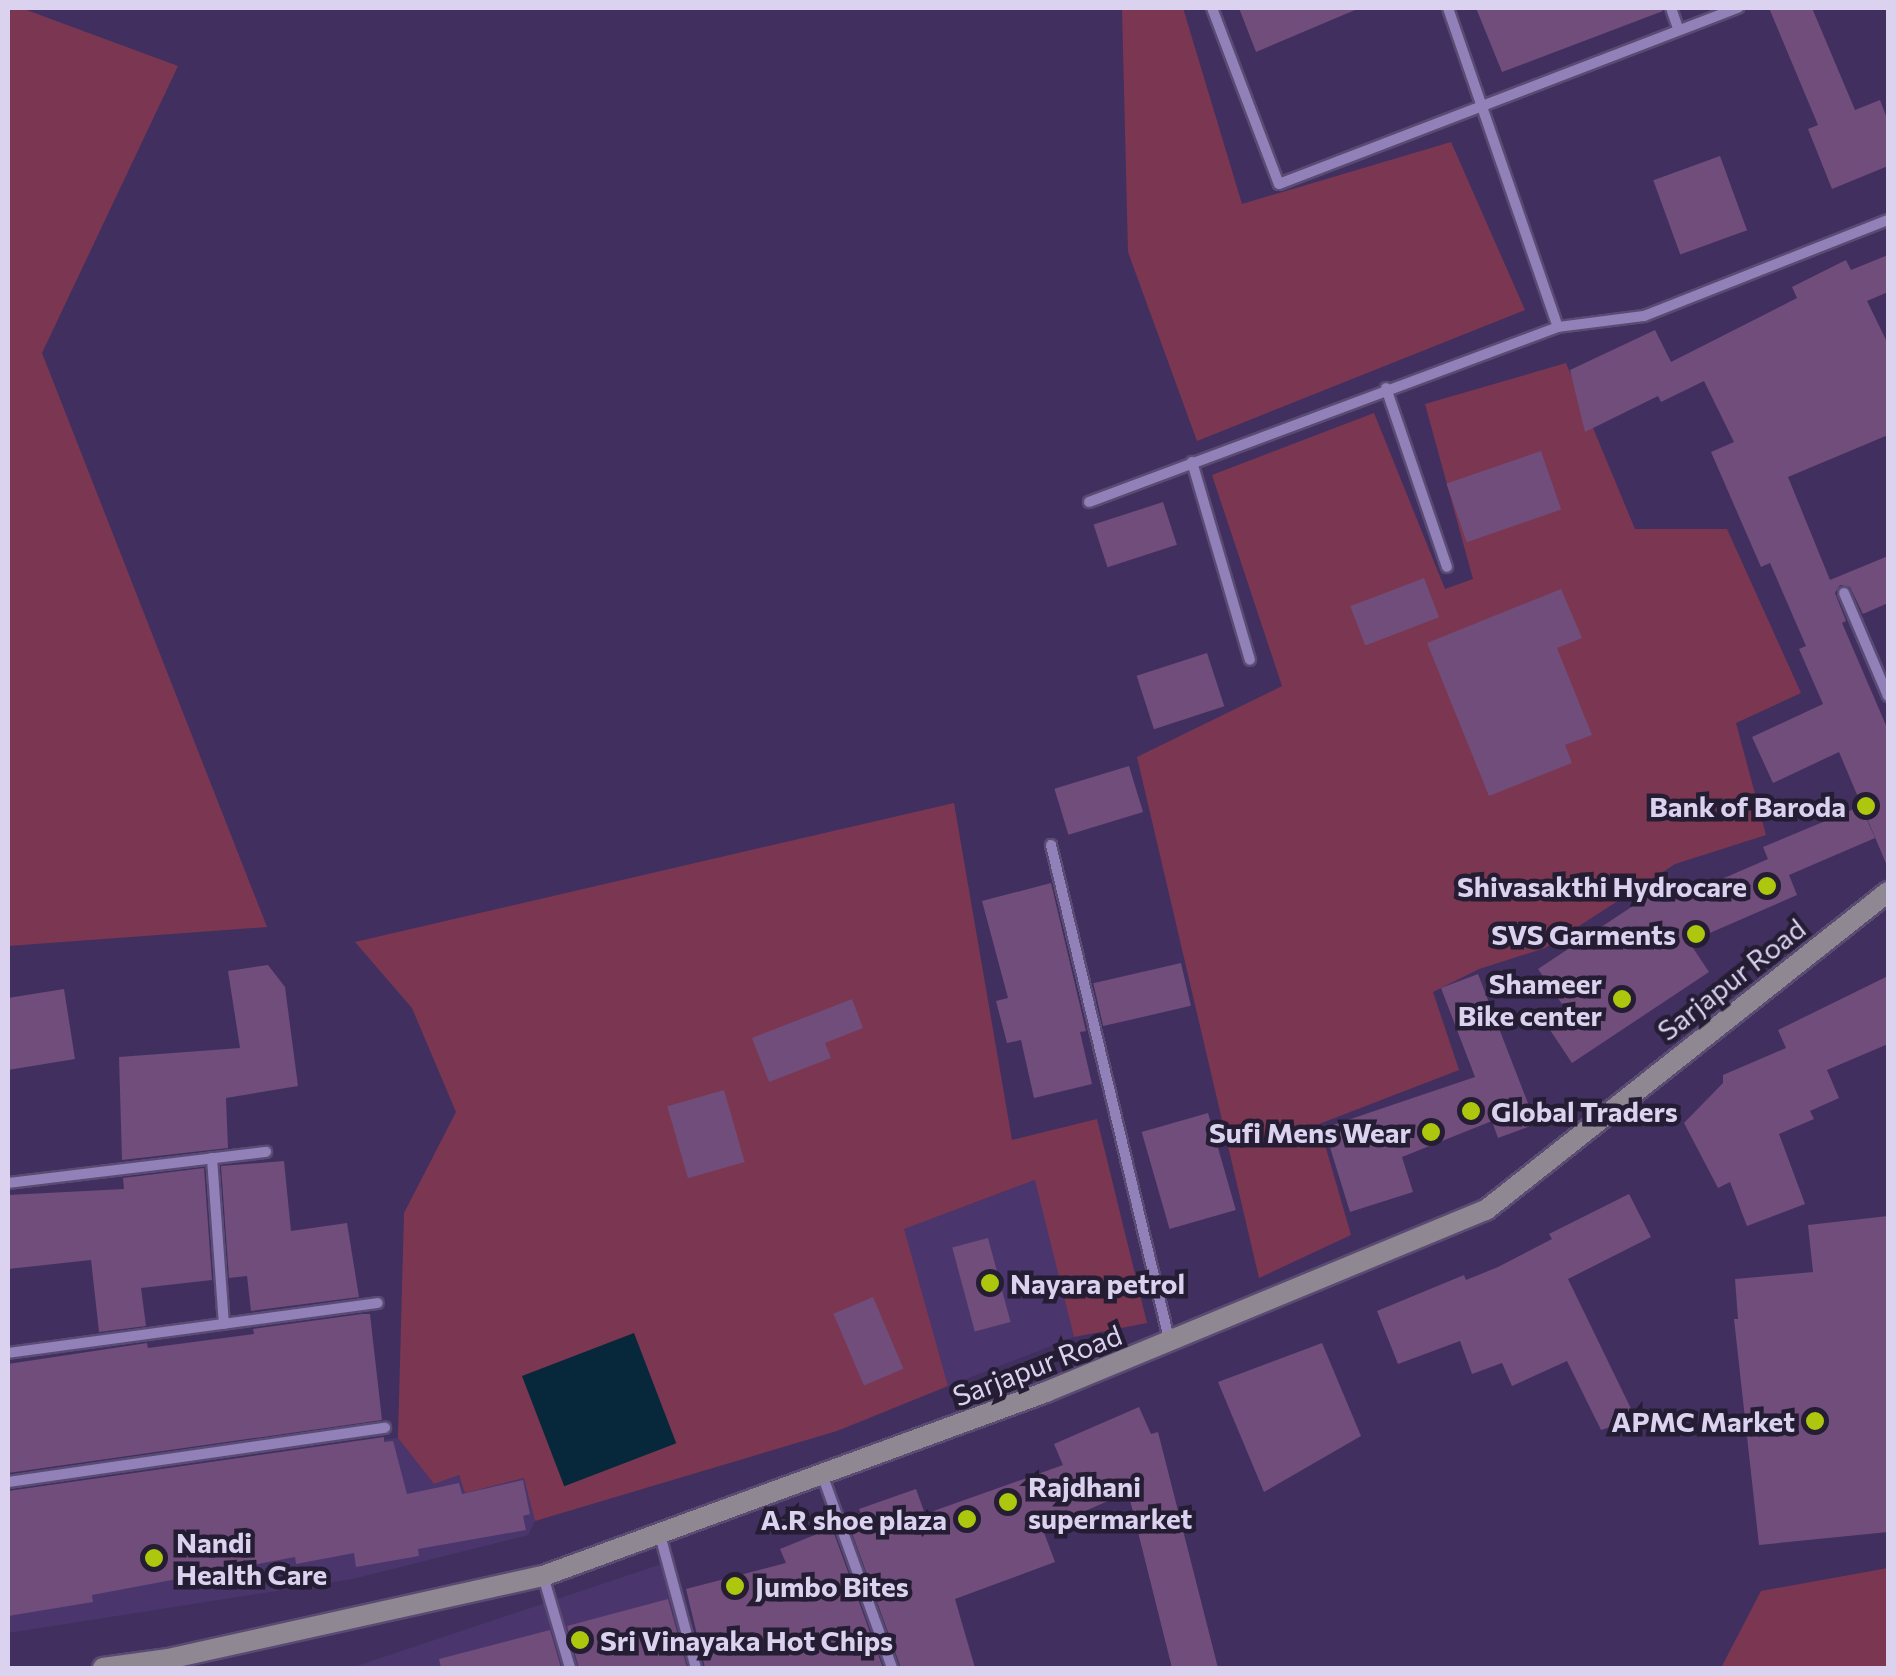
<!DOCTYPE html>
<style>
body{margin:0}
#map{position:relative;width:1896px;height:1676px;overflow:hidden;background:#41305f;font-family:Commissioner,sans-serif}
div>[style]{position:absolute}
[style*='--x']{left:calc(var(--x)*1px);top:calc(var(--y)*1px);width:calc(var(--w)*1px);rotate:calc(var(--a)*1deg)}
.built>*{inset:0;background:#4a366d}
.green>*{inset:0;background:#7b3751}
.water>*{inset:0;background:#07283b;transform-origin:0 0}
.building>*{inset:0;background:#704d7a;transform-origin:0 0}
.roads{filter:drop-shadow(2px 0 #5a4b73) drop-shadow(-2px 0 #5a4b73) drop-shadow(0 2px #5a4b73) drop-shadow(0 -2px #5a4b73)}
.street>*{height:10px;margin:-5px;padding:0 5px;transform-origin:5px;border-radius:5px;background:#9281b8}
.secondary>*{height:20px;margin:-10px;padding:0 10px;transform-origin:10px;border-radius:10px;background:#8f8893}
.dots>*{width:28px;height:28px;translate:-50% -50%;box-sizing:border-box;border:5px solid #241d33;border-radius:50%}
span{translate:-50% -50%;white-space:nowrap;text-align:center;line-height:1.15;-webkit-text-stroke:9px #241d33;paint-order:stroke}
.poi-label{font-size:28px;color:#dad2ef;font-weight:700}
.right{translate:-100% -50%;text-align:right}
.left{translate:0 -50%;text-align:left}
.street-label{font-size:28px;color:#dad2ef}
.frame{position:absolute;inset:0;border:10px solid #dad2ef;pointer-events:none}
</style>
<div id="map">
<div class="built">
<div style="clip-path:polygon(1036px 1180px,1074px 1337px,948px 1386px,903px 1229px)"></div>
<div style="clip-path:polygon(398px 1438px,434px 1484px,459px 1475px,465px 1492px,525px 1478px,535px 1521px,528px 1535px,352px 1579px,8px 1633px,8px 1491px)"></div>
<div style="clip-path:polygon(662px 1564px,688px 1668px,351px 1668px)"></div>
</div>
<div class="green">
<div style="clip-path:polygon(8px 8px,21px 8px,178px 66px,42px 353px,267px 927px,8px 946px)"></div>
<div style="clip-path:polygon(1122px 8px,1183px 8px,1242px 204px,1451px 142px,1525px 310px,1197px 441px,1128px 252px)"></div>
<div style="clip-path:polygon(1566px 363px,1635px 529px,1727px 529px,1801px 693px,1736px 723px,1766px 835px,1675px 864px,1545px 948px,1479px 969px,1433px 992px,1459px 1070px,1319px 1124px,1351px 1235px,1259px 1278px,1137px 757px,1282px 686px,1212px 475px,1374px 413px,1445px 589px,1473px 579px,1425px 404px)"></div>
<div style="clip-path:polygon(954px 803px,1012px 1140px,1097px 1119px,1147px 1323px,1074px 1337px,1035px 1180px,904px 1229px,948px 1386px,837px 1431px,535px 1521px,524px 1478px,465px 1493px,459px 1475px,434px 1484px,398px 1438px,404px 1213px,456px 1112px,412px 1008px,355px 942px)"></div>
<div style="clip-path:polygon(1888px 1568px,1888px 1668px,1721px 1668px,1761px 1591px)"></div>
</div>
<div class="water">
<div style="left:634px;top:1333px;width:118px;height:120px;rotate:69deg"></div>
</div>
<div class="building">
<div style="clip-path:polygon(1239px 8px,1355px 8px,1355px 10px,1256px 52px)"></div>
<div style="clip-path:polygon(1476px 8px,1662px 8px,1663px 11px,1502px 72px)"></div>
<div style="clip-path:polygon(1769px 8px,1812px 8px,1855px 110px,1880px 100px,1888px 121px,1888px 166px,1832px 189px,1808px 129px,1818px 125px)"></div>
<div style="left:1720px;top:156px;width:79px;height:71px;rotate:70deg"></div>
<div style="clip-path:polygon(1888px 255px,1888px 292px,1867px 301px,1888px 344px,1888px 435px,1788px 477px,1830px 580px,1888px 556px,1888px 603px,1863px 614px,1850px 587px,1840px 585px,1835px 593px,1846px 621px,1842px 623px,1888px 730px,1888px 868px,1839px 752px,1773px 783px,1752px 737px,1823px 704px,1799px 649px,1806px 646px,1770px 563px,1761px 567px,1711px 452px,1734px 442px,1704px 381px,1661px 402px,1658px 396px,1585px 432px,1570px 370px,1655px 330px,1671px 362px,1797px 298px,1792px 287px,1846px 260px,1851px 270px)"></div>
<div style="left:1541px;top:451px;width:62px;height:100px;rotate:71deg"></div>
<div style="left:1163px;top:502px;width:45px;height:73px;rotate:72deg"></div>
<div style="left:1424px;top:578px;width:42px;height:79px;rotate:69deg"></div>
<div style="clip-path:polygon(1561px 589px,1582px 638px,1557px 648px,1592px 735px,1565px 745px,1572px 763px,1489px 796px,1427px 643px)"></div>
<div style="left:1207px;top:653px;width:56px;height:74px;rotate:72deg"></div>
<div style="left:1129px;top:766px;width:48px;height:78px;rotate:73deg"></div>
<div style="clip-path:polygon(1861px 806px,1875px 838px,1789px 875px,1797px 895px,1689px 942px,1709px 972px,1572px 1063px,1544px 1021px,1564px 1007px,1538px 969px,1660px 888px,1669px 902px,1768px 859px,1763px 847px)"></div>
<div style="clip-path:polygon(1051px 883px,1086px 1031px,1080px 1032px,1092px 1084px,1034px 1098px,1021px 1040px,1007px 1043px,996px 1001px,1008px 998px,982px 901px)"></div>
<div style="left:1181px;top:963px;width:44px;height:90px;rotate:77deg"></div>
<div style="clip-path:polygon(268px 965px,285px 987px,298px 1086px,226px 1098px,228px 1148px,122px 1160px,119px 1057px,240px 1048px,228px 971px)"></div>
<div style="clip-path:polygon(1478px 974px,1536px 1124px,1498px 1138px,1492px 1121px,1402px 1157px,1413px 1192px,1350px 1212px,1324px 1128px,1475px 1077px,1441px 988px)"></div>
<div style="clip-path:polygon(1888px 976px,1888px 1044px,1827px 1070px,1839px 1098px,1810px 1111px,1814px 1119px,1779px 1134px,1805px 1204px,1747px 1226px,1730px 1182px,1718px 1188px,1684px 1123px,1723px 1083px,1723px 1075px,1786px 1048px,1778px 1030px)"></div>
<div style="clip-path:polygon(64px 989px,75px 1059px,8px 1070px,8px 998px)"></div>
<div style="clip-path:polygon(852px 999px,863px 1028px,825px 1043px,831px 1058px,769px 1082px,752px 1038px)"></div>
<div style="left:724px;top:1090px;width:75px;height:59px;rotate:74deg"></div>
<div style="left:1208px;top:1113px;width:101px;height:69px;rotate:74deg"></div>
<div style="clip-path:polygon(284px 1161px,291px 1231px,347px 1223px,359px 1297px,251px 1311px,247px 1276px,229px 1278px,221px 1166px)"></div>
<div style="clip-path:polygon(204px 1168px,212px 1280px,141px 1288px,146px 1326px,99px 1332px,91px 1260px,8px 1269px,8px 1195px,124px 1189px,123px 1178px)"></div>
<div style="clip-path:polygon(1629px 1194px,1651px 1237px,1568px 1279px,1636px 1419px,1601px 1430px,1567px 1361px,1512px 1386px,1502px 1363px,1472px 1374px,1460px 1341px,1398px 1364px,1377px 1311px,1464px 1275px,1466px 1280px,1498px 1267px,1552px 1239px,1549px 1234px)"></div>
<div style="clip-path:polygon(1888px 1216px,1888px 1532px,1759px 1545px,1734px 1319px,1738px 1319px,1735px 1279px,1813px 1272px,1808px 1225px)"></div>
<div style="left:988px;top:1238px;width:87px;height:37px;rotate:75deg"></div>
<div style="left:873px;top:1297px;width:78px;height:43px;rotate:67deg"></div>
<div style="clip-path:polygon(362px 1314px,370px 1314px,382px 1420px,8px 1473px,8px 1364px,147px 1343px,148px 1348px,254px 1334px,253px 1329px)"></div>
<div style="clip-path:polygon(1322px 1343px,1361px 1436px,1264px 1492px,1218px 1382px)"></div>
<div style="clip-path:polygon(1139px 1407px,1151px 1434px,1158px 1432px,1218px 1668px,1172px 1668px,1128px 1492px,1043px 1530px,1055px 1562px,955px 1599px,975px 1668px,901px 1668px,848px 1522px,862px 1516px,859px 1509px,916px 1489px,925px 1514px,1063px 1465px,1054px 1444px)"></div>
<div style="clip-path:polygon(384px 1437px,384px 1442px,393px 1441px,407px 1494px,459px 1483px,462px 1494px,523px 1480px,530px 1514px,523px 1516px,526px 1530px,418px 1549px,419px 1556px,356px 1567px,354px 1553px,296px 1564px,295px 1557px,92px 1595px,93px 1602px,8px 1616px,8px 1491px)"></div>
<div style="clip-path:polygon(832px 1528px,883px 1668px,705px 1668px,686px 1589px,786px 1563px,780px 1549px)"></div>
<div style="clip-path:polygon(668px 1599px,687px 1668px,579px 1668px,567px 1626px)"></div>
<div style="clip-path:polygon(550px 1630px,561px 1668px,441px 1668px,439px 1659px)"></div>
</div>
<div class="roads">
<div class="street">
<div style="--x:1212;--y:8;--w:188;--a:69.2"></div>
<div style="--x:1279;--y:184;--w:492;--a:-21"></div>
<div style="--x:1448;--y:8;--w:337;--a:71"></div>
<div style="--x:1671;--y:8;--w:21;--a:71"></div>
<div style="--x:1386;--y:388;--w:189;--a:71.2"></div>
<div style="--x:1192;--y:462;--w:206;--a:73.7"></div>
<div style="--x:1089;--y:502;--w:501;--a:-20.46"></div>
<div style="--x:1558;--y:327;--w:87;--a:-7.3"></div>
<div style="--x:1644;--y:316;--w:262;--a:-21.5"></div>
<div style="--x:1844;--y:593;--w:112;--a:66.9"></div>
<div style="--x:1051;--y:845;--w:512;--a:76.56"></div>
<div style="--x:212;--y:1158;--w:166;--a:85.9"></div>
<div style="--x:8;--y:1183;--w:260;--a:-6.9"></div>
<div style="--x:8;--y:1353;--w:373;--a:-7.7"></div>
<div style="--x:823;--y:1477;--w:203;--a:70.1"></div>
<div style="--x:8;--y:1482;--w:381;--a:-8.2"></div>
<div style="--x:660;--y:1535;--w:138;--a:74.9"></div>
<div style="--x:543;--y:1576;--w:96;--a:73.6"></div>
</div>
<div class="secondary">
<div style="--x:103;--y:1668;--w:66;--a:-7.9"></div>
<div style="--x:168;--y:1659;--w:384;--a:-12.5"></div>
<div style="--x:543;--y:1576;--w:536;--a:-20.09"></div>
<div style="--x:1046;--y:1392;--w:476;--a:-22.5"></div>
<div style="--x:1486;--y:1210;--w:513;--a:-38.35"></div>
</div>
</div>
<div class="dots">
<div style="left:1866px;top:806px;background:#adc60e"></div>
<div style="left:1767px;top:886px;background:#adc60e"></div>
<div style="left:1696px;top:934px;background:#adc60e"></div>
<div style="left:1622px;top:999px;background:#adc60e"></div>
<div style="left:1471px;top:1111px;background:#adc60e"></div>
<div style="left:1431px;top:1132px;background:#adc60e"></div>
<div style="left:990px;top:1283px;background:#adc60e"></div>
<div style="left:1815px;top:1421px;background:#adc60e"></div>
<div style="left:1008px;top:1502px;background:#adc60e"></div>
<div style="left:967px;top:1519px;background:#adc60e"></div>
<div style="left:154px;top:1558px;background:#adc60e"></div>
<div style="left:735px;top:1586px;background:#adc60e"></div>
<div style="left:580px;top:1640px;background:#adc60e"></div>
</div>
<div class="poi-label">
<span class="right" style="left:1846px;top:806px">Bank of Baroda</span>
<span class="right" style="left:1747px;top:886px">Shivasakthi Hydrocare</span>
<span class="right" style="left:1676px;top:934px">SVS Garments</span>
<span class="right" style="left:1602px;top:999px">Shameer<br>Bike center</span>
<span class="left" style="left:1491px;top:1111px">Global Traders</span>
<span class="right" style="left:1411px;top:1132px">Sufi Mens Wear</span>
<span class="left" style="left:1010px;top:1283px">Nayara petrol</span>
<span class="right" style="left:1795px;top:1421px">APMC Market</span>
<span class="left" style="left:1028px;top:1502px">Rajdhani<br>supermarket</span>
<span class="right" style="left:947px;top:1519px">A.R shoe plaza</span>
<span class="left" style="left:176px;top:1558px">Nandi<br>Health Care</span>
<span class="left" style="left:755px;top:1586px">Jumbo Bites</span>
<span class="left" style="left:600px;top:1640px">Sri Vinayaka Hot Chips</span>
</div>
<div class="street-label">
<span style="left:1731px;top:979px;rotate:-38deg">Sarjapur Road</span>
<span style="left:1037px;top:1365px;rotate:-21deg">Sarjapur Road</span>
</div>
<div class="frame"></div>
</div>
